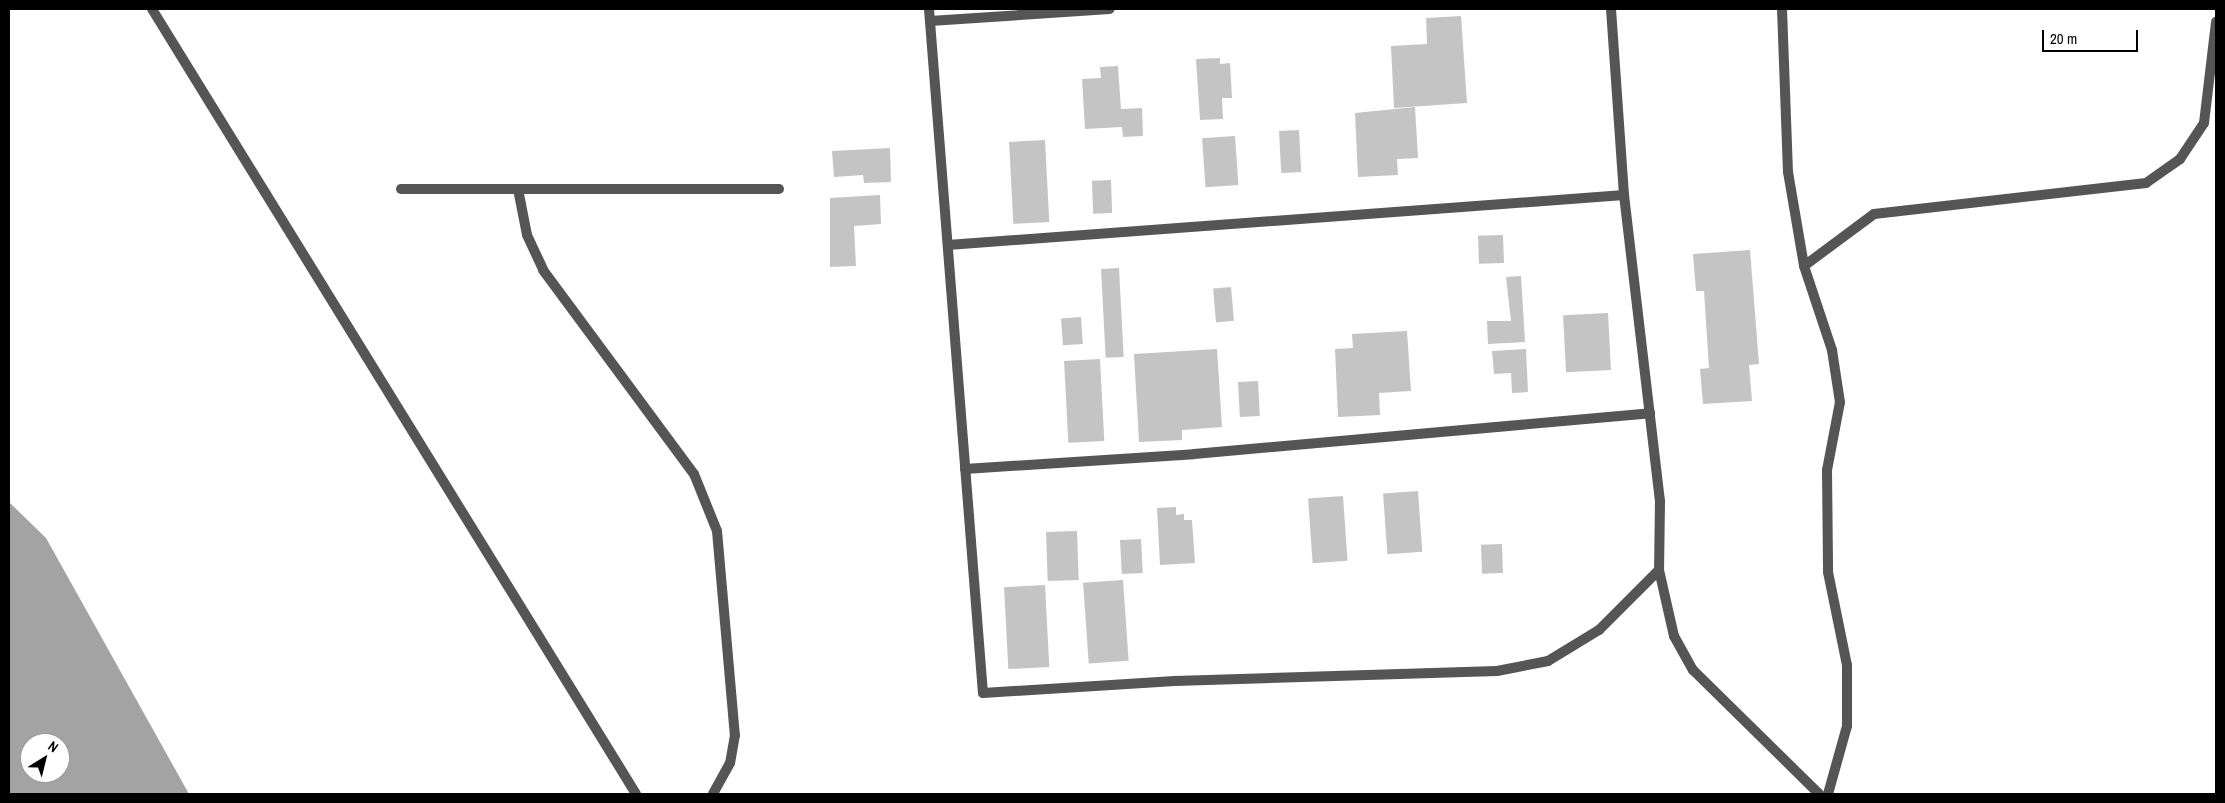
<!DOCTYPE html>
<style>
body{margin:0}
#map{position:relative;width:2225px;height:803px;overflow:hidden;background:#fff;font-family:"Archivo Narrow",sans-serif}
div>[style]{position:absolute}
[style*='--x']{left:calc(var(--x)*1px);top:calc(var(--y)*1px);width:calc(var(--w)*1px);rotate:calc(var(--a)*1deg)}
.water>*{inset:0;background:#a3a3a3}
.building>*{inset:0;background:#c4c4c4;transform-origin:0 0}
.minor>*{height:10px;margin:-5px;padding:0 5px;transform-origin:5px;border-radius:5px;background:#555}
span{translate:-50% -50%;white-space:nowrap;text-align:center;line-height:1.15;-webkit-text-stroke:4px #fff;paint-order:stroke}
.frame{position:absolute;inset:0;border:10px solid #000;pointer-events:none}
.north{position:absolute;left:20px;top:733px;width:50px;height:50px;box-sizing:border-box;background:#fff;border:1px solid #999;border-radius:50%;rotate:36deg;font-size:14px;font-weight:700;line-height:20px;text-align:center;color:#000}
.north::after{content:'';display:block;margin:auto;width:18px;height:22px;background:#000;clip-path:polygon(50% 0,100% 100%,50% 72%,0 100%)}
.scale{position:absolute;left:2042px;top:30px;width:96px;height:22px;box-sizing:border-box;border:2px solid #000;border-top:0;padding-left:6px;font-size:15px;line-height:18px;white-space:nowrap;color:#000;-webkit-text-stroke:4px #fff;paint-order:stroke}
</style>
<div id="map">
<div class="water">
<div style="clip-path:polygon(evenodd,9px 502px,46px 538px,189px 794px,9px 794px,9px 502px,30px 743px,60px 743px,60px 773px,30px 773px,30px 743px)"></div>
</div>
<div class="building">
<div style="clip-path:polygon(1461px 16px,1467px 103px,1394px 108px,1391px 46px,1427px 44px,1426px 18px)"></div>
<div style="clip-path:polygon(1220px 58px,1220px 64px,1230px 63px,1232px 98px,1222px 98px,1223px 119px,1200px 120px,1196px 59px)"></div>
<div style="clip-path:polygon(1118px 66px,1121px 109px,1142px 108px,1143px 136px,1123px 137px,1122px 127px,1085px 129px,1082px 79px,1101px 78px,1100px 67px)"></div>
<div style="clip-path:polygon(1415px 107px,1418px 158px,1397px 159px,1398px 175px,1358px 177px,1355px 113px)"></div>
<div style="left:1299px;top:130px;width:42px;height:20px;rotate:87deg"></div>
<div style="left:1235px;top:136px;width:49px;height:33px;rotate:86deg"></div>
<div style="left:1045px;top:140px;width:82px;height:36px;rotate:87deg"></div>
<div style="clip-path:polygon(890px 148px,891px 182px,864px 183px,863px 175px,834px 177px,832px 151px)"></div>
<div style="left:1111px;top:180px;width:33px;height:19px;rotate:88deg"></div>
<div style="clip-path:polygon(880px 195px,881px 224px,854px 226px,856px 266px,830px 267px,830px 198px)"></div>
<div style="left:1503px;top:235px;width:28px;height:25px;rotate:88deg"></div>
<div style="clip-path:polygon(1750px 250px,1759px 364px,1749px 365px,1752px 401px,1703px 404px,1700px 369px,1709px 368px,1704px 291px,1696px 291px,1693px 254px)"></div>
<div style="left:1119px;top:268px;width:89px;height:18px;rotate:87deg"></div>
<div style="clip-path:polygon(1521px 276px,1525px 342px,1488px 344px,1487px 321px,1511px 321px,1506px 277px)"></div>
<div style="left:1231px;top:287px;width:34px;height:18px;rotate:85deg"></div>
<div style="left:1608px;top:313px;width:57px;height:45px;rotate:87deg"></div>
<div style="left:1081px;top:317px;width:27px;height:20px;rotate:86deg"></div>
<div style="clip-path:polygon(1407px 331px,1411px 391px,1379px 393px,1380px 415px,1338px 417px,1335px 349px,1353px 348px,1352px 334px)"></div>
<div style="clip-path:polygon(1217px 349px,1222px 427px,1182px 430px,1182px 440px,1139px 442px,1134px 354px)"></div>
<div style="clip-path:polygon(1526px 349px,1528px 392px,1512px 393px,1511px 373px,1494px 374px,1492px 351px)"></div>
<div style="left:1100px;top:359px;width:82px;height:36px;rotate:87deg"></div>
<div style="left:1258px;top:381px;width:35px;height:20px;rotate:87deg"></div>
<div style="left:1418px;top:491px;width:61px;height:35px;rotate:86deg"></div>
<div style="left:1343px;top:496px;width:65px;height:35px;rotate:86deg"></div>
<div style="clip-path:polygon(1176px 507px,1176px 515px,1184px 514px,1184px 520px,1192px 520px,1195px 563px,1160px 565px,1157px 508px)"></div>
<div style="left:1077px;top:531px;width:49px;height:31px;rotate:88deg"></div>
<div style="left:1141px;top:539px;width:34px;height:21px;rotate:87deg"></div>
<div style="left:1502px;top:544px;width:29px;height:21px;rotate:88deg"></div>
<div style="left:1123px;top:580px;width:81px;height:40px;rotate:86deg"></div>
<div style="left:1045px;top:585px;width:82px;height:41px;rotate:87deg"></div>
</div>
<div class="minor">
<div style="--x:152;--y:9;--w:922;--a:58.34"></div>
<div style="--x:929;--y:9;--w:686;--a:85.49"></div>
<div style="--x:983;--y:693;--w:192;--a:-3.6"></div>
<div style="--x:1175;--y:681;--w:322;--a:-1.8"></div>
<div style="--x:1497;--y:671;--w:52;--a:-11.1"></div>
<div style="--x:1548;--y:661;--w:60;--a:-31.3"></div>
<div style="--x:1599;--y:630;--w:85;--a:-45"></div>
<div style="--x:1611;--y:9;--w:186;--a:86"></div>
<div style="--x:1624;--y:195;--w:308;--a:83.3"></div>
<div style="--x:1660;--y:501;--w:69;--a:90.8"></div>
<div style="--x:1659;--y:570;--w:68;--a:77.2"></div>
<div style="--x:1674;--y:636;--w:39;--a:61"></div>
<div style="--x:1693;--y:670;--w:177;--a:44.5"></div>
<div style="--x:1782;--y:9;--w:163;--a:87.9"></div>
<div style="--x:1788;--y:172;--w:95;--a:80.3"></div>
<div style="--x:1804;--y:266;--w:89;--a:71.6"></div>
<div style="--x:1832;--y:350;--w:53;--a:81.3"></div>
<div style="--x:1840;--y:402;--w:69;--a:100.8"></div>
<div style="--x:1827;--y:470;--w:102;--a:89.4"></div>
<div style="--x:1828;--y:572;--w:95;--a:78.5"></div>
<div style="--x:1847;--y:665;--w:61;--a:90"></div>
<div style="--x:1847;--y:726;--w:71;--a:105.6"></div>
<div style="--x:930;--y:21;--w:180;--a:-3.8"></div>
<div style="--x:401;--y:189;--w:378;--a:0"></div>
<div style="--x:518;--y:189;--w:47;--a:78.9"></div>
<div style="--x:527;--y:235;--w:38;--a:65"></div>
<div style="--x:543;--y:270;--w:254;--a:53.5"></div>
<div style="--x:694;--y:474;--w:61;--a:68"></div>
<div style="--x:717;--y:531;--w:205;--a:85"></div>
<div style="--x:735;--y:735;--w:28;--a:100"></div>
<div style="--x:730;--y:763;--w:35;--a:119"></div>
<div style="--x:948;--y:245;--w:678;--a:-4.23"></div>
<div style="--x:1804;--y:266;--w:87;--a:-36.6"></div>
<div style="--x:1874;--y:214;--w:274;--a:-6.5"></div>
<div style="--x:2146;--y:183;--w:42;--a:-35.2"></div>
<div style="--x:2180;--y:159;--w:43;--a:-56.3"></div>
<div style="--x:2204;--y:123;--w:102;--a:-83.2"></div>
<div style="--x:965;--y:469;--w:229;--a:-3.7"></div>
<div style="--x:1194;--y:454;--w:458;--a:-5.1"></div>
</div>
<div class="frame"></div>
<div class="north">N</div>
<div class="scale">20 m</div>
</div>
